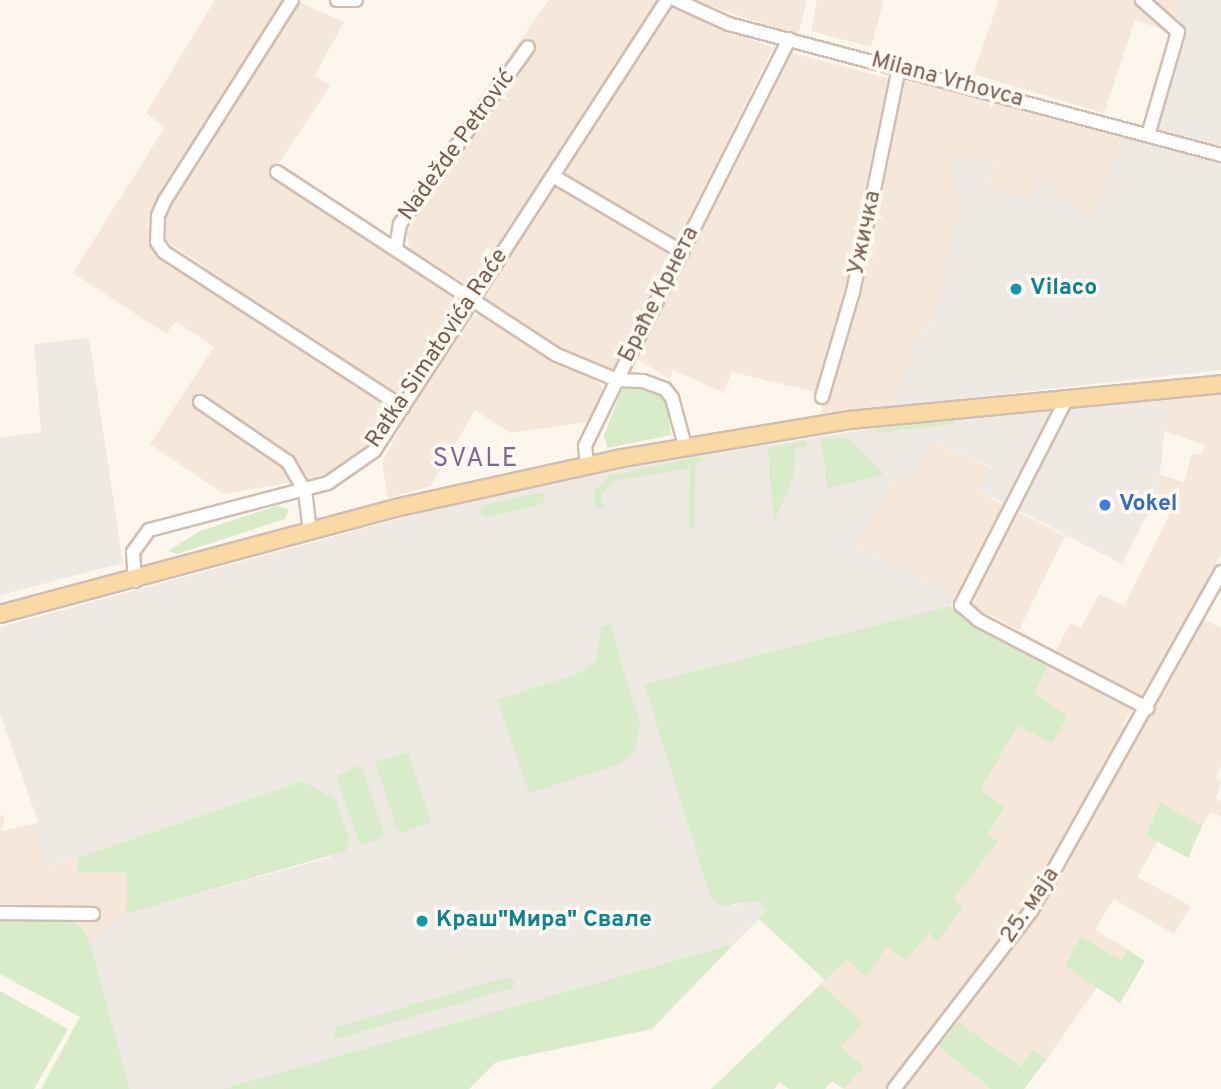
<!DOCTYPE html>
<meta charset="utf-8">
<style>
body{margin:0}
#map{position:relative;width:1221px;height:1089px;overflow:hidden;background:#fdf6ec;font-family:Overpass,sans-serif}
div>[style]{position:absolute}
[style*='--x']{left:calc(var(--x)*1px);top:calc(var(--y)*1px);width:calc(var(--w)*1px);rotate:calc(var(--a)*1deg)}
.residential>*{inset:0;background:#f5e8da}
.industrial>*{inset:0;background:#efe9e4}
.green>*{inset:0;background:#d8ecc9}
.roads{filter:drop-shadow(2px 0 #d1beb0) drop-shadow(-2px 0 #d1beb0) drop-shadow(0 2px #d1beb0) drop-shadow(0 -2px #d1beb0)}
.minor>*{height:12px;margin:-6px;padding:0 6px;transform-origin:6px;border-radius:6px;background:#fff}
.major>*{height:16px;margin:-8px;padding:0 8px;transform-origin:8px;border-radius:8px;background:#fbd9a5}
.dots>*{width:19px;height:19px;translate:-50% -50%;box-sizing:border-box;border:4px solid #fffaf3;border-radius:50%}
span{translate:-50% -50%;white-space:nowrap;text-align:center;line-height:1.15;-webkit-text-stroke:7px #fffaf3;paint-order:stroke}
.street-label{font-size:23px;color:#7a5c4d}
.culture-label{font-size:23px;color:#0d838f;font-weight:700}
.left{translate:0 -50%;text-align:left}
.shop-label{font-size:23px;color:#366cbe;font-weight:700}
.quarter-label{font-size:26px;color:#846695;letter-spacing:2px}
</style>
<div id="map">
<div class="residential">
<div style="clip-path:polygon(215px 0,284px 0,146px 226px,160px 250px,397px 407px,366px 449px,339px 467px,319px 477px,224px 494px,150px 444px,214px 347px,176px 321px,166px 334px,73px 273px,165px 127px,146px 113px)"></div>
<div style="clip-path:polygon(549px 0,665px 0,480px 279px,465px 283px,410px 249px,406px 234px,451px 164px,438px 156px)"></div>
<div style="clip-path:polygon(694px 0,807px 0,798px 36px)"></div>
<div style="clip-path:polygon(817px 0,884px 0,871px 47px,811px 31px)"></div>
<div style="clip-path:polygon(999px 0,1182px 0,1178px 19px,1173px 17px,1168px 31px,1135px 20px,1104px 113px,973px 74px)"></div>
<div style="clip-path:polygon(300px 2px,344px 22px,315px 75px,330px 86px,273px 172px,462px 299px,452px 327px,407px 389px,390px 393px,165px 240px,160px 220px)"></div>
<div style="clip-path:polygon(672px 3px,773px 48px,611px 377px,484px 302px,481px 288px)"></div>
<div style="clip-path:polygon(785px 51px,895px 80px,867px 218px,831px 351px,816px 392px,732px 372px,723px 392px,673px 370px,669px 379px,636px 358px)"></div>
<div style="clip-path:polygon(906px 72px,1123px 134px,1093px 222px,1037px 177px,1032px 200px,988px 188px,995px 162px,951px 157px,959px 210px,932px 323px,917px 341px,894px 406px,820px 414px,858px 304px)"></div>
<div style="clip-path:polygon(481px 314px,602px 385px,602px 392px,587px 422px,510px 433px,475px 410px,431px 486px,388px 498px,382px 463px,396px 435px,469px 316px)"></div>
<div style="clip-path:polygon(1221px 393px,1221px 554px,1178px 636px,1120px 729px,1164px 691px,1203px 619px,1221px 628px,1221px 766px,1216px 778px,1221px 782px,1216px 798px,1221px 802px,1221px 817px,1210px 812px,1202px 826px,1160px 802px,1146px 834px,1158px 841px,1137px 877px,1191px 906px,1174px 934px,1114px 899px,1095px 930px,1127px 949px,1121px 960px,1082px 936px,1065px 966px,1097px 987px,1046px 1060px,1033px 1050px,1022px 1066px,957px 1022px,938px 1046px,991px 1089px,844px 1089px,864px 1067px,840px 1048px,863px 1023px,821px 984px,847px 960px,929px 932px,938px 941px,963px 907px,953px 900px,998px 841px,988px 834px,1005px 808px,979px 790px,1018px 726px,1053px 743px,1034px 694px,1070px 623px,1081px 628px,1099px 594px,1124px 606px,1172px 510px,1157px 496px,1160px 475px,1184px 482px,1192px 454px,1203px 455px,1204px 445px,1165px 431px,1169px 398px)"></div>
<div style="clip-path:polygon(933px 442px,992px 468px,977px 489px,1004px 505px,956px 597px,856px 545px,897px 477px,911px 481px)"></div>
<div style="clip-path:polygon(1014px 510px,1065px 536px,1019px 630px,972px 606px,966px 595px)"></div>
<div style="clip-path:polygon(0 814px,5px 818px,1px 831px,33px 824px,47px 867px,78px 857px,78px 872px,128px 873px,126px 914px,90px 942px,82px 927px,63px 917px,0 921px)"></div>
</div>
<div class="industrial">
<div style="clip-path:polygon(1182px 0,1221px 0,1221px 146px,1157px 130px,1184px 32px,1178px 19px)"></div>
<div style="clip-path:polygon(1123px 134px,1221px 161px,1221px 370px,894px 406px,917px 341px,932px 323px,959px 210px,951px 157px,995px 161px,988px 188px,1032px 199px,1036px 176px,1093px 221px)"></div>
<div style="clip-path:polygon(89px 338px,123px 563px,0 595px,0 438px,41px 432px,34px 344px)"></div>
<div style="clip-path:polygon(1169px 398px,1157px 496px,1122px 564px,977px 489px,992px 467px,933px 442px,911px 482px,897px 477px,856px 545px,956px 597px,950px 606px,644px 684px,732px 906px,760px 900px,767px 910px,734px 944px,222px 1089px,130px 1089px,90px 942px,126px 914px,331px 857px,303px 781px,47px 867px,33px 824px,38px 822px,0 713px,0 627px,450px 505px,593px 472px,934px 419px)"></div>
</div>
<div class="green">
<div style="clip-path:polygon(631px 385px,660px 392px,666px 401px,671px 435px,607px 448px,604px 435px,622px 390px)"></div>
<div style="clip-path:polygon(954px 417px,953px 424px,877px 433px,874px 430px)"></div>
<div style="clip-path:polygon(849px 438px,884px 475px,828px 488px,820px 439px)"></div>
<div style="clip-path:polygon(807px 440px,807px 446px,795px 448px,794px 477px,774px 522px,768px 448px)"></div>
<div style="clip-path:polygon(697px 457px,710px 458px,696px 463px,694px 527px,689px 527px,690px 468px,613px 481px,601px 497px,605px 508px,595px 509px,594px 492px,607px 476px)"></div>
<div style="clip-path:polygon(537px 493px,544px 494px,543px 504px,488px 517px,479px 512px,485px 505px)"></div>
<div style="clip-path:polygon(276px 506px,289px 509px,285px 519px,177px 554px,168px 551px,200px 531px)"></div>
<div style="clip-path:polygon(950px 606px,1051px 660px,1034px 694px,1068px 716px,1052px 743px,1018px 726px,980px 790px,1005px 807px,988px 834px,998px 841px,954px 899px,963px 907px,938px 942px,929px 933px,906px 960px,887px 947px,866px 977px,847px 960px,825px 980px,758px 918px,767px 910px,760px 901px,720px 906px,710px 895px,644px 684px)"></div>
<div style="clip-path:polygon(610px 624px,640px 724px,635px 750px,620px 764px,529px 793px,497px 700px,577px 674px,596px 661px,601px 626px)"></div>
<div style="clip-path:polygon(408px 752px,431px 822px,402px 833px,397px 829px,375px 762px)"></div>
<div style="clip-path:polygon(361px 765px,385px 837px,365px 845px,359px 842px,336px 776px)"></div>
<div style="clip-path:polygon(303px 781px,335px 799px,350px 839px,346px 851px,126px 914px,127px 873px,78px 872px,78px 857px)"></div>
<div style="clip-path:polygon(1160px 802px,1202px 826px,1188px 858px,1146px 835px)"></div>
<div style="clip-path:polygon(63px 917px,82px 927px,90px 942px,130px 1089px,41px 1089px,80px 1017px,0 974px,0 921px)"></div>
<div style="clip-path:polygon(1081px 936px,1121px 960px,1127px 949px,1145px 961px,1120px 1003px,1065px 966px)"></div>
<div style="clip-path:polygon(734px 944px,652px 1029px,496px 1062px,469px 1089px,222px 1089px)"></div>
<div style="clip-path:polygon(507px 977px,515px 981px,513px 988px,332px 1040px,337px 1027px)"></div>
<div style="clip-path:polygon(821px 984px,863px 1023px,841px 1047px,864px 1067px,844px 1089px,832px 1081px,825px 1089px,789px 1089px,779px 1082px,774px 1089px,711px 1089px)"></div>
<div style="clip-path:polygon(0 991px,68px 1029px,34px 1089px,0 1089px)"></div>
<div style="clip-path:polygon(958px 1022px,1021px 1066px,1033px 1050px,1046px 1060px,1024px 1089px,991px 1089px,938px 1046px)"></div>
</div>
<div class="roads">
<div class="minor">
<div style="--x:292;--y:0;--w:237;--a:122.4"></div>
<div style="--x:165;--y:200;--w:17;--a:114"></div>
<div style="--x:158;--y:216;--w:26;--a:92"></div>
<div style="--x:157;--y:242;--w:12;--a:55"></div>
<div style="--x:164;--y:252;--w:285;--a:33"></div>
<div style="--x:337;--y:0;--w:19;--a:0"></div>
<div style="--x:676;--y:0;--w:58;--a:24.4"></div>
<div style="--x:729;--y:24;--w:509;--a:14.91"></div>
<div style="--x:1142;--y:0;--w:48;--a:41.6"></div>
<div style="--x:1178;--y:32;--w:107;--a:106.2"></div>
<div style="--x:277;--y:172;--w:334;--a:33.2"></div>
<div style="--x:557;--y:355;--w:65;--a:22.6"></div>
<div style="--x:617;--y:380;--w:382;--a:-63.2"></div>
<div style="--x:553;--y:176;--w:150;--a:30.5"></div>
<div style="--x:396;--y:247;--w:23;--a:-80"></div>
<div style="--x:400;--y:224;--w:218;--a:-54.1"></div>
<div style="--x:822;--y:397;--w:109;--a:-73.6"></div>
<div style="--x:853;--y:292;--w:229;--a:-78.4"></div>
<div style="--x:1067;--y:398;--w:233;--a:117.1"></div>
<div style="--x:961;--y:605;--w:23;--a:41"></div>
<div style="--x:978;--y:620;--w:191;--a:27.5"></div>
<div style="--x:200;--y:402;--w:107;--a:34.3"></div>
<div style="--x:288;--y:462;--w:34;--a:60"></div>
<div style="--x:305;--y:491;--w:39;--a:83"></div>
<div style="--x:587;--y:465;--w:19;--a:-96"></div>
<div style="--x:585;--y:446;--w:73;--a:-64.1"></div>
<div style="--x:617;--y:380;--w:26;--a:2"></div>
<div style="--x:643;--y:381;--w:23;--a:20"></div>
<div style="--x:665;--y:389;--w:11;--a:52"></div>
<div style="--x:672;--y:398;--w:50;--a:74.8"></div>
<div style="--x:135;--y:581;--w:29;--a:-94"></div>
<div style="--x:133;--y:552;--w:27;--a:-54"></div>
<div style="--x:149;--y:530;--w:185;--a:-14.7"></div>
<div style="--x:328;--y:483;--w:56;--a:-34.8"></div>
<div style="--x:374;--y:451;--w:538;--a:-56.99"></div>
<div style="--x:0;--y:913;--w:93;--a:0.6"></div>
<div style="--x:894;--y:1089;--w:225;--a:-52.4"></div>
<div style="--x:1031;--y:911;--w:389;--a:-60.7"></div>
</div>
<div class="major">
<div style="--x:0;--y:614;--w:409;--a:-15"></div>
<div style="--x:395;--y:508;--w:232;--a:-12.4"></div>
<div style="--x:622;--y:458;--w:231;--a:-9.5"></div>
<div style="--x:850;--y:420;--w:373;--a:-5.5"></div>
</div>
</div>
<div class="dots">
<div style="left:1016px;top:289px;background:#0f9aa8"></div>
<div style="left:1105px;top:505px;background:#3f7fe0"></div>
<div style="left:422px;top:921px;background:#0f9aa8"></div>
</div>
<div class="street-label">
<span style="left:947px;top:81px;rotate:15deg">Milana Vrhovca</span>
<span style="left:458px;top:146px;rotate:-54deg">Nadežde Petrović</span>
<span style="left:866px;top:233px;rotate:-78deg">Ужичка</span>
<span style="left:660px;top:295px;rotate:-63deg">Браће Крнета</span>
<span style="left:438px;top:349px;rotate:-56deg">Ratka Simatovića Raće</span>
<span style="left:1031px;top:906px;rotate:-56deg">25. маја</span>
</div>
<div class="culture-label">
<span class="left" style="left:1030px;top:289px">Vilaco</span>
<span class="left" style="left:436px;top:921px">Краш"Мира" Свале</span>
</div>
<div class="shop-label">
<span class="left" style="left:1119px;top:505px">Vokel</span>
</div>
<div class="quarter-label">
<span style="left:476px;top:460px">SVALE</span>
</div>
</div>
